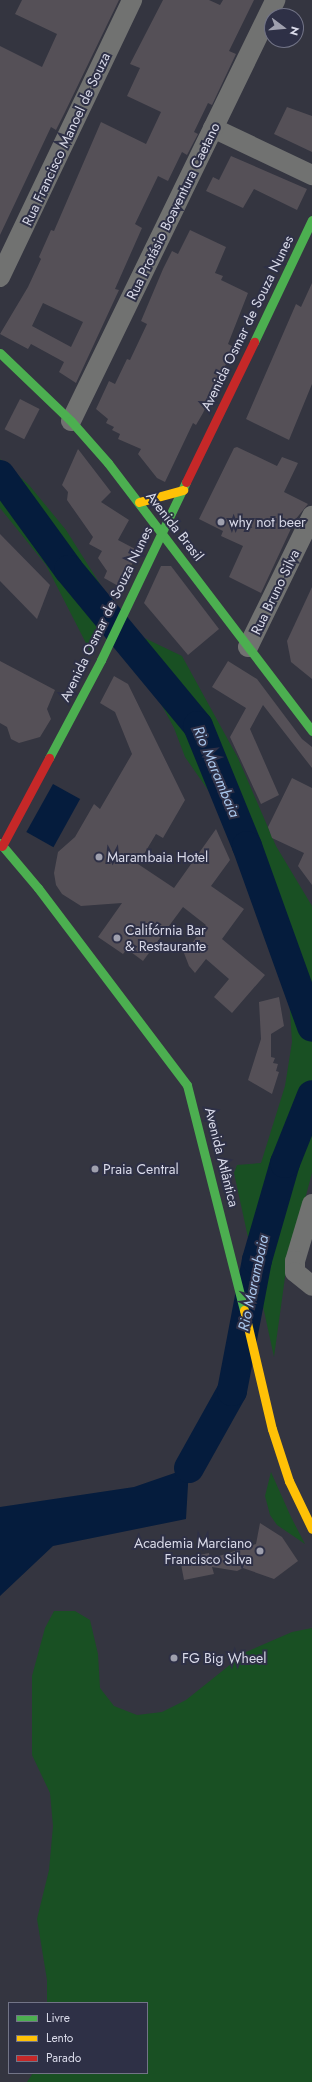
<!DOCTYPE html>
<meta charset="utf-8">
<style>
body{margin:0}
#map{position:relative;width:312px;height:2082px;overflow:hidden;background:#343540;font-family:Jost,sans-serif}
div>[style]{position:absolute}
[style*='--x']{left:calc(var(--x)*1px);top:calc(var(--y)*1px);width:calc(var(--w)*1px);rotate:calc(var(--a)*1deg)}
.green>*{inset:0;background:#195023}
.water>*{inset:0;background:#051c3d;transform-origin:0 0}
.river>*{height:30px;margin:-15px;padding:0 15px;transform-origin:15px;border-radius:15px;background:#051c3d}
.building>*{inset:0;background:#555057;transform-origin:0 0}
.street>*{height:20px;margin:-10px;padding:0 10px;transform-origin:10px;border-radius:10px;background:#717271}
.fast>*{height:9px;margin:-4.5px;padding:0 4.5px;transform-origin:4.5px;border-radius:4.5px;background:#4caf50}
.slow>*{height:9px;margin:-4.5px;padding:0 4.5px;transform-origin:4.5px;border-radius:4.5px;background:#ffc107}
.jam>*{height:9px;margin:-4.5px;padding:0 4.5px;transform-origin:4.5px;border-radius:4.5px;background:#c62828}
.dots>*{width:11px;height:11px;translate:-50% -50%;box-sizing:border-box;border:2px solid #2e3046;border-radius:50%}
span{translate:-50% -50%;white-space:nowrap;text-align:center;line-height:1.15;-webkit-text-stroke:4px #2e3046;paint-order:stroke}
.street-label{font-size:14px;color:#d9dae9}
.poi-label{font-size:14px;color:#d9dae9}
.left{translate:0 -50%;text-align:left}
.right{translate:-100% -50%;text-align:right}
.water-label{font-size:15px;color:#a9c7ed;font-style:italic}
.legend{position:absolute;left:8px;top:2002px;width:140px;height:72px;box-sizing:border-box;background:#2e3046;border:1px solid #727487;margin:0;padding:5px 7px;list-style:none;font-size:12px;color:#d9dae9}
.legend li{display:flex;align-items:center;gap:8px;height:20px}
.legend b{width:20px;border:1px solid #727487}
.north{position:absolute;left:264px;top:8px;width:40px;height:40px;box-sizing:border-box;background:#2e3046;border:1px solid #727487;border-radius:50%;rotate:106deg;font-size:11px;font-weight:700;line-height:16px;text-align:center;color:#d9dae9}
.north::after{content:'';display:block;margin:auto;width:14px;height:18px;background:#9fa0ae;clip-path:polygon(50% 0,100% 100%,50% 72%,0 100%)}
</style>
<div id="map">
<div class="green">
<div style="clip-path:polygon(0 459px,29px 485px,66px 530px,112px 603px,90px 651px,46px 565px,0 508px)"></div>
<div style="clip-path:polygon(136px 634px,182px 656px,238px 758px,276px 846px,312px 906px,312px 1173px,286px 1270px,274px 1357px,234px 1173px,237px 1165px,261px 1163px,285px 1086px,292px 1042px,287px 965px,250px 884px,224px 813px,185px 757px,174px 728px,145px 674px,127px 659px)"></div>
<div style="clip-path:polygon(271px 1472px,291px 1517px,305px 1544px,277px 1525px,270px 1515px,265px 1496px)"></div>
<div style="clip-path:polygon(54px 1611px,75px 1611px,90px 1620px,98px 1654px,100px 1688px,114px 1706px,137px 1715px,162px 1712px,186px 1700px,246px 1652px,292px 1632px,312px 1628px,312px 2082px,27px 2082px,33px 2073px,147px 2073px,147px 2003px,47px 2003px,47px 1980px,37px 1919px,49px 1870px,53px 1826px,50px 1793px,32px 1755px,32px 1676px,45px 1628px)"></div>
</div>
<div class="water">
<div style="left:53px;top:784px;width:31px;height:55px;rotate:29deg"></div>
<div style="clip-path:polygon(189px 1468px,186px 1519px,53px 1546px,0 1596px,0 1507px,134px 1487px)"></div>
</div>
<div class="river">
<div style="--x:0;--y:475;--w:117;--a:54"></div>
<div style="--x:69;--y:570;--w:202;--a:50.4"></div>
<div style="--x:198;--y:726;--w:130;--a:67.8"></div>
<div style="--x:247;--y:846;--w:192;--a:70.2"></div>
<div style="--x:189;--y:1468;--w:88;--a:-60.8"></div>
<div style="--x:232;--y:1391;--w:133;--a:-79.2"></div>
<div style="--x:257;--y:1260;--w:101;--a:-73.9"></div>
<div style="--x:285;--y:1163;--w:73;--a:-68.3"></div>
</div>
<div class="building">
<div style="clip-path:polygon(22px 0,119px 0,65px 112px,56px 130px,51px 127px,0 235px,0 46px,42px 67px,57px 34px,15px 14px)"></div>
<div style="clip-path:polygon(evenodd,163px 0,209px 0,220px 5px,223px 0,254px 0,229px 51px,236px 54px,212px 105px,208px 103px,194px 132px,198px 134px,187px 155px,182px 152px,168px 181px,158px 176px,135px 224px,142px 228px,115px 289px,119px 290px,76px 383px,59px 372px,64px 362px,31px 344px,28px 349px,0 334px,28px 287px,41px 259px,39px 257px,51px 230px,54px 231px,101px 122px,146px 144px,161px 112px,127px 96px,140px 68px,130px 64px,163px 0,43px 303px,83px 322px,71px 347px,32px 326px,43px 303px)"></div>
<div style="clip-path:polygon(287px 107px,312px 116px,312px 152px,274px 134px)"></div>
<div style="clip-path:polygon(231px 156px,307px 189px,297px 210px,254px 189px,243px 208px,206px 191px,213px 177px,219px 180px)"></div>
<div style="clip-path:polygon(190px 230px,226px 247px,215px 273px,223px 276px,221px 280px,248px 293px,228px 344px,234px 347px,203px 413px,196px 425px,193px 423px,165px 482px,157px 478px,138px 454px,141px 449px,118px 439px,120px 434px,112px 430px,114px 427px,106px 423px,108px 419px,96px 409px,109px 381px,115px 384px,127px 359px,130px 360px,147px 324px,141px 321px,163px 269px,172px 251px,178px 254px)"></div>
<div style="clip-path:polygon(312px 283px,312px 384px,289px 440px,246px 419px,296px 304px,301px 307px)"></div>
<div style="left:20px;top:399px;width:22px;height:34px;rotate:27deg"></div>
<div style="clip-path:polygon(237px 447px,277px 466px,282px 457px,298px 463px,284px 492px,308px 504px,295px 520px,261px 593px,229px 577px,243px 546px,221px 536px,223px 531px,199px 519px,234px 448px)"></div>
<div style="clip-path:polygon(78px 449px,111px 492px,101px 502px,129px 520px,118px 540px,139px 551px,120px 587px,104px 578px,107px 571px,98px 558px,102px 551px,89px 544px,93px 537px,67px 500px,68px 492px,62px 485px)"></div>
<div style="clip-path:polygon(0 534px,50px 585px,37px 619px,0 581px)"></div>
<div style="clip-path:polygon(161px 566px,171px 566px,219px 629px,188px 655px,144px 603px)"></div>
<div style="clip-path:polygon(312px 587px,312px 679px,291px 662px,287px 641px)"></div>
<div style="clip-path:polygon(0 661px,55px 690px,47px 709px,51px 719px,40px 737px,19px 743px,11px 739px,7px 727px,0 723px)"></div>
<div style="clip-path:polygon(228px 661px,257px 679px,302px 739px,312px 747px,312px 768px,263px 705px,250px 729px,279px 795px,261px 804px,230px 737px,246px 708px,212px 687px)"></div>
<div style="clip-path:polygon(114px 676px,128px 684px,185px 800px,163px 838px,156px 834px,138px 864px,174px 888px,216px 829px,230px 860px,211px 886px,244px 909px,222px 939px,265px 975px,232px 1013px,214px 997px,229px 979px,206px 959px,195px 973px,189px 966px,184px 953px,206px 925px,183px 907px,143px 961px,127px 949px,123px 954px,98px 937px,122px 903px,81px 906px,62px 894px,56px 885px,54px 873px,58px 852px,75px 837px,94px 804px,100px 809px,132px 754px,115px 712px,100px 703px)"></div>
<div style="clip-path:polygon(292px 778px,312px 788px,312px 885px,298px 866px,304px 853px,272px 838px,268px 827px)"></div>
<div style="clip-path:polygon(279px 997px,284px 1026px,271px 1034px,271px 1057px,275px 1058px,273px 1063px,278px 1064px,276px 1071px,279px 1072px,272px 1094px,248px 1080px,261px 1039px,259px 1002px)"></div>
<div style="clip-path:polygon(260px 1523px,282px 1537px,298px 1561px,274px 1579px,243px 1568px,237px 1571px,212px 1567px,214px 1574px,184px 1580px,180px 1559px,209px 1553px,210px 1559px,256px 1544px)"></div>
</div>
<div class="street">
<div style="--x:213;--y:128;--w:110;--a:25.4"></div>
<div style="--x:0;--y:277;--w:307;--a:-64.5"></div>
<div style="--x:71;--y:421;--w:468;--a:-64.1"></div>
<div style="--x:248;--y:647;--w:146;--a:-64"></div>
<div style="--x:312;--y:1204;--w:59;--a:106.6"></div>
<div style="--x:295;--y:1261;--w:11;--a:90"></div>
<div style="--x:295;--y:1272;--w:22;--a:39"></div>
</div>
<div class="fast">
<div style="--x:254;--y:342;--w:135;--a:-64.6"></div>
<div style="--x:0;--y:353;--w:98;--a:43.8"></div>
<div style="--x:71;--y:421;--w:56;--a:48.6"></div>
<div style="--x:108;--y:463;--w:337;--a:52.7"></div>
<div style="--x:49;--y:758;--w:111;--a:-62"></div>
<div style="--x:101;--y:660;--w:197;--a:-64.5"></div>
<div style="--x:0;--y:843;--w:59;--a:49.8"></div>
<div style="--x:38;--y:888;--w:247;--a:52.9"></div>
<div style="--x:187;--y:1085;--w:232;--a:75.8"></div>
</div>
<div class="slow">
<div style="--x:139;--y:502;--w:46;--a:-15.3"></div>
<div style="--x:244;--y:1310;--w:122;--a:76.8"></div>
<div style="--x:272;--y:1429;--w:55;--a:71.9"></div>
<div style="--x:289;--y:1481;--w:53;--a:64.4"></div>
</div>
<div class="jam">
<div style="--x:186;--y:482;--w:156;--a:-64.1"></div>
<div style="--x:2;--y:846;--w:100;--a:-61.9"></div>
</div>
<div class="dots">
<div style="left:221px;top:522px;background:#9fa0ae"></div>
<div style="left:99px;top:857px;background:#9fa0ae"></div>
<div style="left:117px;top:938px;background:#9fa0ae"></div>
<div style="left:95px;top:1169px;background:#9fa0ae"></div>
<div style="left:260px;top:1551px;background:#9fa0ae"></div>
<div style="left:174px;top:1658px;background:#9fa0ae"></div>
</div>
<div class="street-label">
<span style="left:66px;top:139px;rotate:-65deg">Rua Francisco Manoel de Souza</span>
<span style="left:173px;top:211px;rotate:-64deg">Rua Protásio Boaventura Caetano</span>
<span style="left:247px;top:323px;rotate:-64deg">Avenida Osmar de Souza Nunes</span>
<span style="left:175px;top:526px;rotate:52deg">Avenida Brasil</span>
<span style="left:275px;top:592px;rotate:-64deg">Rua Bruno Silva</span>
<span style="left:106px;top:614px;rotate:-64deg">Avenida Osmar de Souza Nunes</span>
<span style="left:222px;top:1157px;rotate:76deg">Avenida Atlântica</span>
</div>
<div class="poi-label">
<span class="left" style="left:229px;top:522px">why not beer</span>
<span class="left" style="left:107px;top:857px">Marambaia Hotel</span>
<span class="left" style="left:125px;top:938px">Califórnia Bar<br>&amp; Restaurante</span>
<span class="left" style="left:103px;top:1169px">Praia Central</span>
<span class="right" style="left:252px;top:1551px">Academia Marciano<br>Francisco Silva</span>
<span class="left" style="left:182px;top:1658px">FG Big Wheel</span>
</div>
<div class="water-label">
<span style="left:216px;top:772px;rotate:67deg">Rio Marambaia</span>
<span style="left:254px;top:1283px;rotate:-78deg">Rio Marambaia</span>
</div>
<ul class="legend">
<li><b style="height:5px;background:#4caf50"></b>Livre</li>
<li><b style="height:5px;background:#ffc107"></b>Lento</li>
<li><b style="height:5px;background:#c62828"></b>Parado</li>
</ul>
<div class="north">N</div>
</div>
